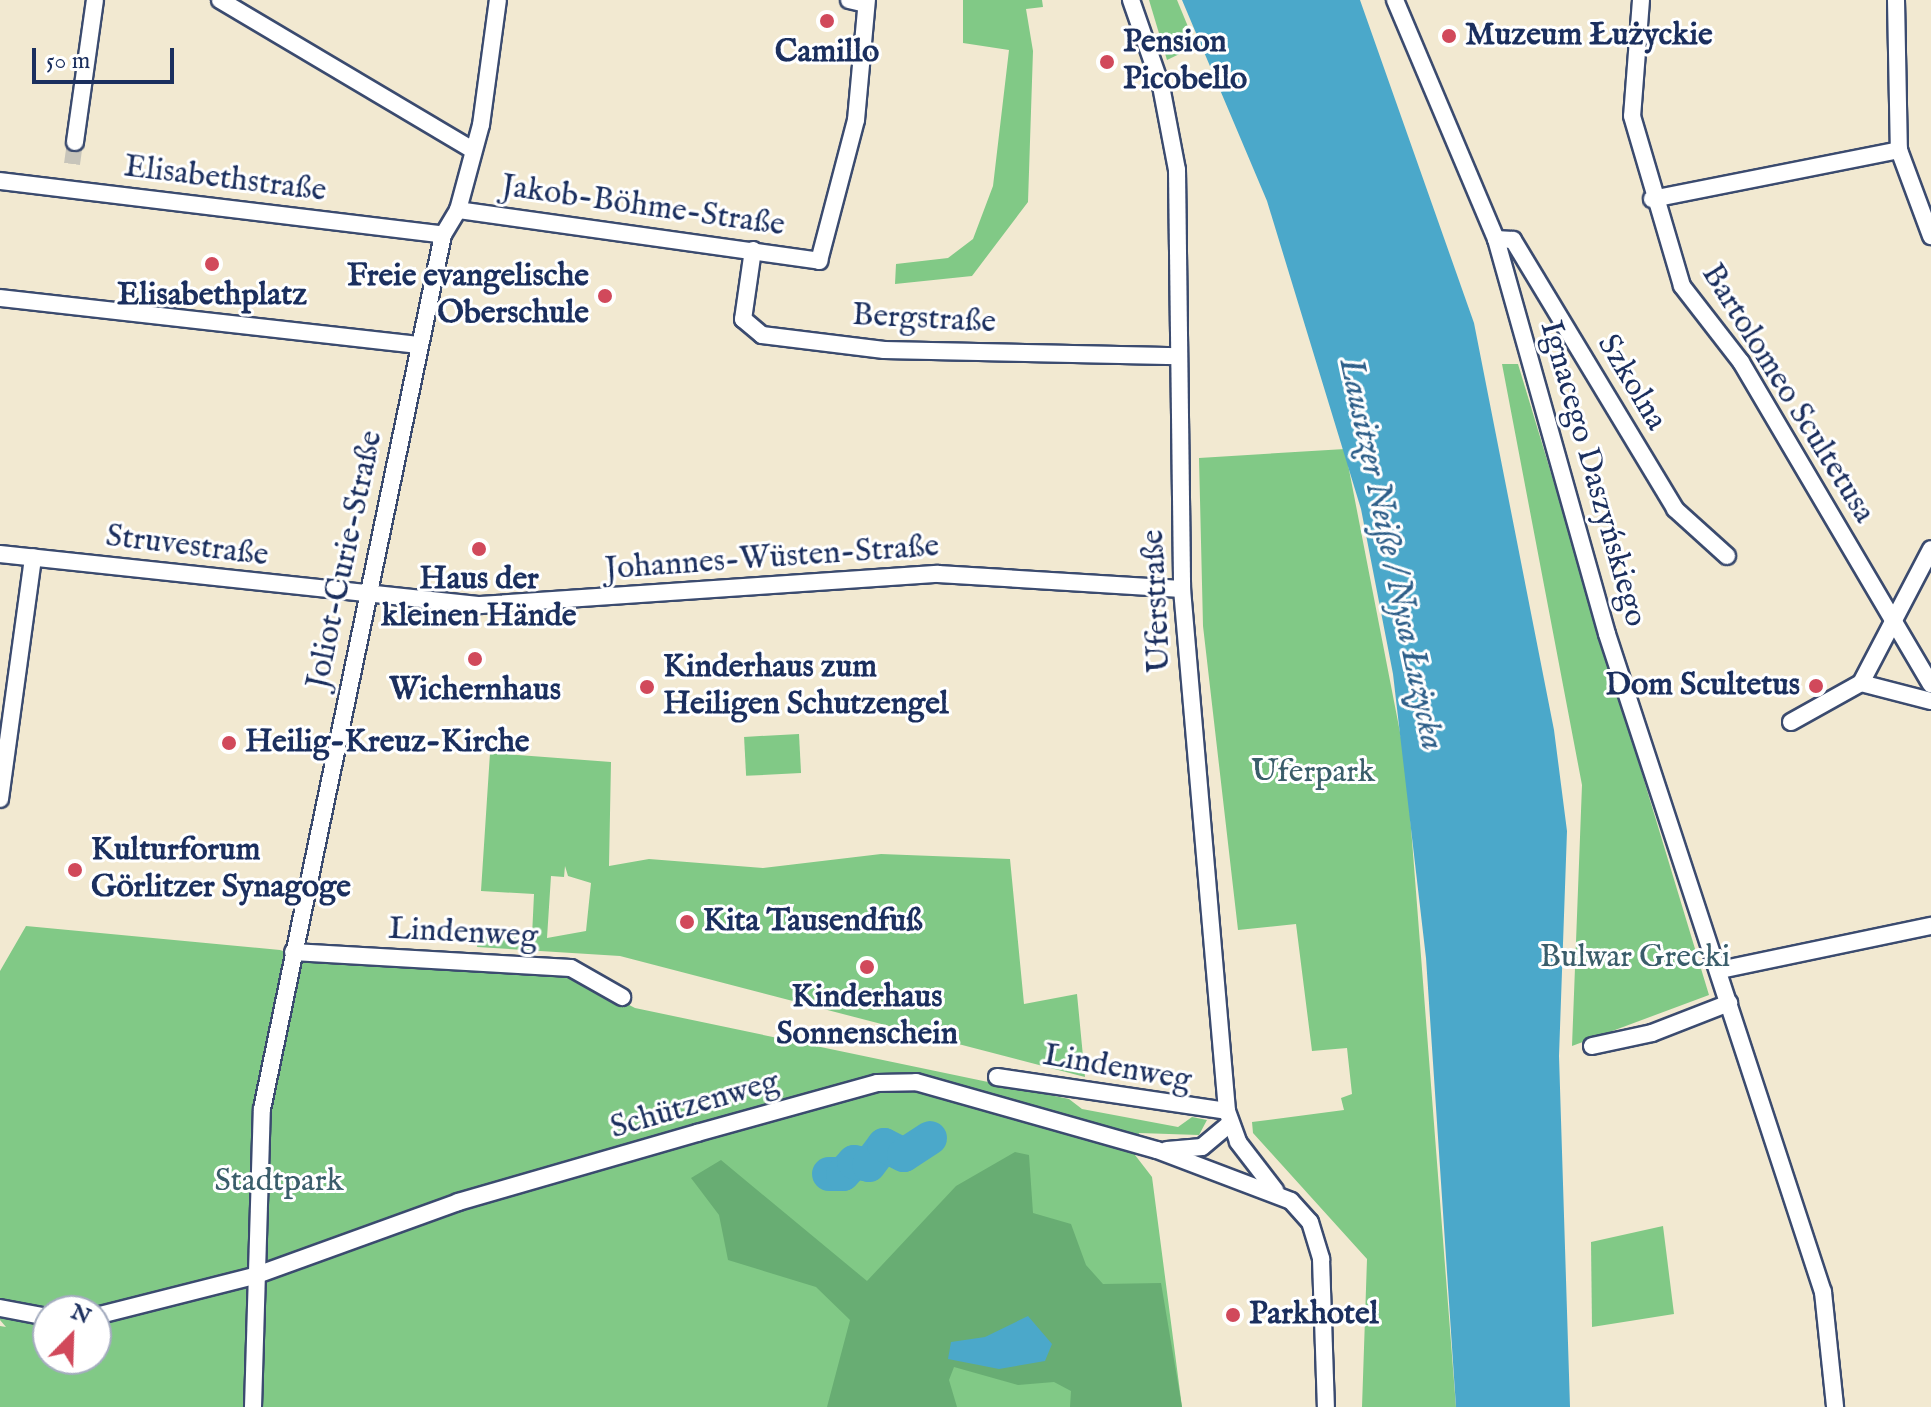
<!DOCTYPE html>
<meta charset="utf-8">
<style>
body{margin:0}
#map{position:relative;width:1931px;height:1407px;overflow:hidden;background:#f2e9d1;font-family:"IM FELL English",serif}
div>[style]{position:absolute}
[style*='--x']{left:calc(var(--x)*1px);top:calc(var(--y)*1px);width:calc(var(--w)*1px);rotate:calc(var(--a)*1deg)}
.green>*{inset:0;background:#81c986;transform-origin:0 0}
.forest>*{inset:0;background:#68ad73}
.water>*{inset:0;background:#4ba8ca}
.river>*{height:34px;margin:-17px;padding:0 17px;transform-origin:17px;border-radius:17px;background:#4ba8ca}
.street-tunnel>*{height:16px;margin-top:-8px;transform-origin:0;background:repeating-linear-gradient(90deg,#c7c4ba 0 16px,transparent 0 24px)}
.roads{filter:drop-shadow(2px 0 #3b4b6f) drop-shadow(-2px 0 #3b4b6f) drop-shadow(0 2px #3b4b6f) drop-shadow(0 -2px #3b4b6f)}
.street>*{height:16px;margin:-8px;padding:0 8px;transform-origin:8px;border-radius:8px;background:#fff}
.dots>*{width:22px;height:22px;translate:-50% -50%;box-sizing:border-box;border:4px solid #fff;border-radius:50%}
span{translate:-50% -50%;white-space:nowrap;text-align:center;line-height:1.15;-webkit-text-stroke:6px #fff;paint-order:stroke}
.poi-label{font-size:32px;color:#1b2f5e;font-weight:700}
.left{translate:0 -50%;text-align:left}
.right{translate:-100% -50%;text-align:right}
.street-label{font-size:32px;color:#1b2f5e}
.park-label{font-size:32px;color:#3a5d6a}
.water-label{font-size:34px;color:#2e5f89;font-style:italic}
.north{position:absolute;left:32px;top:1295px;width:80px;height:80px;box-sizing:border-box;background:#fff;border:2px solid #a4acbf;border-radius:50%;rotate:23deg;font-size:22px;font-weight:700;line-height:32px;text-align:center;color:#1b2f5e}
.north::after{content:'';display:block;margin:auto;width:28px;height:36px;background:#d1495b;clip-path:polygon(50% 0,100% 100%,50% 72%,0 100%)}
.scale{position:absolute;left:32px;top:48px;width:142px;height:36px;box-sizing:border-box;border:4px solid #1b2f5e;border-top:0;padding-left:10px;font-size:24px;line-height:28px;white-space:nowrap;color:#1b2f5e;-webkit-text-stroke:6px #fff;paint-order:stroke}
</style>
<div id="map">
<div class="green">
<div style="clip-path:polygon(963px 0,1042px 0,1043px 7px,1026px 9px,1033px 51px,1028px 202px,972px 276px,895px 284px,896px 264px,948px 258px,973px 239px,993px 186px,1009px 50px,963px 43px)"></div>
<div style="clip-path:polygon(1149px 0,1177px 0,1196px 46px,1167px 60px)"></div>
<div style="clip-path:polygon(1502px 364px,1518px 364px,1709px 995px,1572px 1046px,1582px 785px)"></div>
<div style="clip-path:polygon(1345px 449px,1406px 763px,1456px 1407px,1362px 1407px,1367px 1259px,1253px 1133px,1252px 1122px,1344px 1110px,1341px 1098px,1352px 1094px,1347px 1048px,1312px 1051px,1296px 924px,1238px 930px,1203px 626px,1199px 458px)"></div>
<div style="left:799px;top:734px;width:39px;height:55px;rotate:87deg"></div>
<div style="clip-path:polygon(evenodd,490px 753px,611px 762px,609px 866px,649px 859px,763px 868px,881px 854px,1010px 859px,1024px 1004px,1077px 994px,1085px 1077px,620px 956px,477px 947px,479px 932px,532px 936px,534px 894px,481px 891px,490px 753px,565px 866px,568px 876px,591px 883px,586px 931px,547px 938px,551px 876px,564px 877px,565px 866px)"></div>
<div style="clip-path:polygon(evenodd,26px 926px,280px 950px,307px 959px,573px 976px,635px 1008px,1069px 1099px,1082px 1109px,1178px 1127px,1192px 1117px,1207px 1120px,1199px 1135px,1139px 1133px,1135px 1155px,1152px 1177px,1182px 1407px,0 1407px,0 1326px,6px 1327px,0 1320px,0 971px,26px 926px,48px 1311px,96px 1311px,96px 1359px,48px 1359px,48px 1311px)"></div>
<div style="clip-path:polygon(1663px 1226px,1674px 1314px,1592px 1327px,1591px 1242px)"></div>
</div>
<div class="forest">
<div style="clip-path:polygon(1015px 1152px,1029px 1155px,1033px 1213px,1071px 1224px,1086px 1265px,1103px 1284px,1161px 1283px,1182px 1407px,1070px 1407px,1071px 1391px,1054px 1382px,1018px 1385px,954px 1367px,949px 1380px,957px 1407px,827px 1407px,850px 1320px,816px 1287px,728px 1260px,719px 1215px,691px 1178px,721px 1160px,867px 1281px,956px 1186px)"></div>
</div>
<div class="water">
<div style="clip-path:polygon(1182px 0,1360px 0,1474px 323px,1554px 730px,1567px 831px,1559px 1056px,1570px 1407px,1456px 1407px,1426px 958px,1393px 674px,1361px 509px,1267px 201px)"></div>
<div style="clip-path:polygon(1028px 1316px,1052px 1344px,1045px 1361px,999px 1369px,948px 1359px,951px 1342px,985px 1337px)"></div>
</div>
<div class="river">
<div style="--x:829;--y:1174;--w:14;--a:0"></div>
<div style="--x:843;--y:1174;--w:16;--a:-47"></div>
<div style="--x:854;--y:1162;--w:15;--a:11"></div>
<div style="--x:869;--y:1165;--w:25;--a:-53"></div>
<div style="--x:884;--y:1145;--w:22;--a:27"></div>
<div style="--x:904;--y:1155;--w:31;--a:-33"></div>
</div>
<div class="street-tunnel">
<div style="--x:72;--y:164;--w:22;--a:-82"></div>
</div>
<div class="roads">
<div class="street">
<div style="--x:220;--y:0;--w:294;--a:30.7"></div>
<div style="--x:849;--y:0;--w:17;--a:13"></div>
<div style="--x:1131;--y:0;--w:91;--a:70.8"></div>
<div style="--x:1161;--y:86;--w:86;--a:79.2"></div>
<div style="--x:1177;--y:170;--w:419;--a:89.3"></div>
<div style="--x:1182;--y:589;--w:524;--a:85.07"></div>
<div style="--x:1227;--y:1111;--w:33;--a:70"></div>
<div style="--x:1238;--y:1142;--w:61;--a:52.4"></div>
<div style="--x:1395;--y:0;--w:259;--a:67.1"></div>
<div style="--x:1496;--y:239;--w:410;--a:74.3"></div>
<div style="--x:1607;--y:634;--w:693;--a:71.83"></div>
<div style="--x:1823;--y:1292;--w:116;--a:84"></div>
<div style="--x:1641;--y:0;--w:116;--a:94.4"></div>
<div style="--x:1632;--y:116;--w:177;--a:73.6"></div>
<div style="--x:1682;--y:286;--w:96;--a:52.2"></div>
<div style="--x:1741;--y:362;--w:374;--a:59.5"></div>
<div style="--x:1896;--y:0;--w:150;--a:88.9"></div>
<div style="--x:1899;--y:150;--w:92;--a:69.6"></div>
<div style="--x:75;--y:142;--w:143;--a:-82"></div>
<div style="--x:0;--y:181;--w:446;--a:6.9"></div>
<div style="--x:1652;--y:199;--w:252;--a:-11.2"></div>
<div style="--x:458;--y:210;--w:365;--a:8"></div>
<div style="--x:819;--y:261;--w:146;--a:-75.3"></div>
<div style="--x:856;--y:120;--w:121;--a:-84.8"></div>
<div style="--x:1496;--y:239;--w:17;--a:3"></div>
<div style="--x:1513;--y:240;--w:314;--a:58.9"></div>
<div style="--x:1675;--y:509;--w:70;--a:42.1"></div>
<div style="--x:753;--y:250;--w:70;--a:98.2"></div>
<div style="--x:743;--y:319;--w:25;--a:40"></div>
<div style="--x:762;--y:335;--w:123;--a:7"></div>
<div style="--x:884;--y:350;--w:295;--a:1.2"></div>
<div style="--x:0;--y:298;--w:422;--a:6.4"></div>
<div style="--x:0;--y:554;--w:483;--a:6.1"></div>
<div style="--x:480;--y:605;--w:459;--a:-3.9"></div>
<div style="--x:938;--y:574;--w:244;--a:3.5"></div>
<div style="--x:1861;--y:683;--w:72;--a:14.4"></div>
<div style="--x:1791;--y:722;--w:80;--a:-29.1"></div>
<div style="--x:1861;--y:683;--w:151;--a:-62.4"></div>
<div style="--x:0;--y:799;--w:244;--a:-82.2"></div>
<div style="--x:293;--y:952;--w:278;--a:3.3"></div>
<div style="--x:571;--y:968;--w:59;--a:29.6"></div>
<div style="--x:1720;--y:970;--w:216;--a:-11.8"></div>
<div style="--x:1592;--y:1046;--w:61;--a:-12.2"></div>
<div style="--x:1652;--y:1033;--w:83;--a:-21.3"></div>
<div style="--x:997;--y:1077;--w:232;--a:8.4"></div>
<div style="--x:1167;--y:1150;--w:35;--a:-5"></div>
<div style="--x:1202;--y:1147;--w:35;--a:-40"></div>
<div style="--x:0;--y:1308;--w:49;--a:10.6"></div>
<div style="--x:96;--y:1316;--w:163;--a:-14.2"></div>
<div style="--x:254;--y:1276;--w:217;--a:-19.9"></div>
<div style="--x:458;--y:1202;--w:249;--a:-16.1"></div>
<div style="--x:697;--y:1133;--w:187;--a:-15.5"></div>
<div style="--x:877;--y:1083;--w:39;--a:-1"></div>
<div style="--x:916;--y:1082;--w:250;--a:15.8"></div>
<div style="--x:1157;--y:1150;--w:143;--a:20.8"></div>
<div style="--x:1291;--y:1201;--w:28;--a:48"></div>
<div style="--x:1310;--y:1222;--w:39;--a:73"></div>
<div style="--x:1321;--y:1259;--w:148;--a:88.1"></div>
<div style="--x:253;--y:1407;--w:298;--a:-88.3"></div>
<div style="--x:262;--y:1109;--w:893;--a:-78.3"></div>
<div style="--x:443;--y:235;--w:29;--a:-59"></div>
<div style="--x:458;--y:210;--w:88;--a:-74.9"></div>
<div style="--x:481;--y:125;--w:126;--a:-82.3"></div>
</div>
</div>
<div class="dots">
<div style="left:827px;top:21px;background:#d1495b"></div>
<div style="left:1449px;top:36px;background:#d1495b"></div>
<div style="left:1107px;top:62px;background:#d1495b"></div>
<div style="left:212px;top:264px;background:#d1495b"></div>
<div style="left:605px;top:296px;background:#d1495b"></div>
<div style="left:479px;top:549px;background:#d1495b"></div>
<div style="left:475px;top:659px;background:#d1495b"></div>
<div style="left:1816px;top:686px;background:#d1495b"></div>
<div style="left:647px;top:687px;background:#d1495b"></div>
<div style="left:229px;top:743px;background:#d1495b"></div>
<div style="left:75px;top:870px;background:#d1495b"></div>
<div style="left:687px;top:922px;background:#d1495b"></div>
<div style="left:867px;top:967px;background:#d1495b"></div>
<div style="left:1233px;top:1315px;background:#d1495b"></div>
</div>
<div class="poi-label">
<span class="left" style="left:1465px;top:36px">Muzeum Łużyckie</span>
<span class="left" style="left:1123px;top:62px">Pension<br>Picobello</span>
<span style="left:827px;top:53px">Camillo</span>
<span class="right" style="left:589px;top:296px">Freie evangelische<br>Oberschule</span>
<span style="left:212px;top:296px">Elisabethplatz</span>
<span style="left:479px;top:599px">Haus der<br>kleinen Hände</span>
<span class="left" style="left:663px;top:687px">Kinderhaus zum<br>Heiligen Schutzengel</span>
<span class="right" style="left:1800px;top:686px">Dom Scultetus</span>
<span style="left:475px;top:691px">Wichernhaus</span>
<span class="left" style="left:245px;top:743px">Heilig-Kreuz-Kirche</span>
<span class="left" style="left:91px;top:870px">Kulturforum<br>Görlitzer Synagoge</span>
<span class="left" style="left:703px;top:922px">Kita Tausendfuß</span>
<span style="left:867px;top:1017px">Kinderhaus<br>Sonnenschein</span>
<span class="left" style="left:1249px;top:1315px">Parkhotel</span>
</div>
<div class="street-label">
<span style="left:225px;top:180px;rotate:7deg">Elisabethstraße</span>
<span style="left:643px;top:207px;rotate:8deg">Jakob-Böhme-Straße</span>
<span style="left:924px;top:320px;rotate:3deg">Bergstraße</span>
<span style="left:1631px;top:383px;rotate:59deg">Szkolna</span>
<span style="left:1787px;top:394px;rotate:58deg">Bartolomeo Scultetusa</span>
<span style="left:1592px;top:474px;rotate:74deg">Ignacego Daszyńskiego</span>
<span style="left:187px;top:547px;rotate:7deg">Struvestraße</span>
<span style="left:772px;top:559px;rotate:-4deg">Johannes-Wüsten-Straße</span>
<span style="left:346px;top:560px;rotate:-78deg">Joliot-Curie-Straße</span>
<span style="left:1158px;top:601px;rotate:-93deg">Uferstraße</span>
<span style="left:463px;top:934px;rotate:3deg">Lindenweg</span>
<span style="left:1117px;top:1069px;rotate:10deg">Lindenweg</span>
<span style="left:695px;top:1106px;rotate:-16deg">Schützenweg</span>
</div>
<div class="park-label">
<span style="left:1313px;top:773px">Uferpark</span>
<span style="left:1635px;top:958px">Bulwar Grecki</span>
<span style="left:279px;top:1182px">Stadtpark</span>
</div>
<div class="water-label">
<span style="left:1391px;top:554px;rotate:78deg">Lausitzer Neiße / Nysa Łużycka</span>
</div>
<div class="north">N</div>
<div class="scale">50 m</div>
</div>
